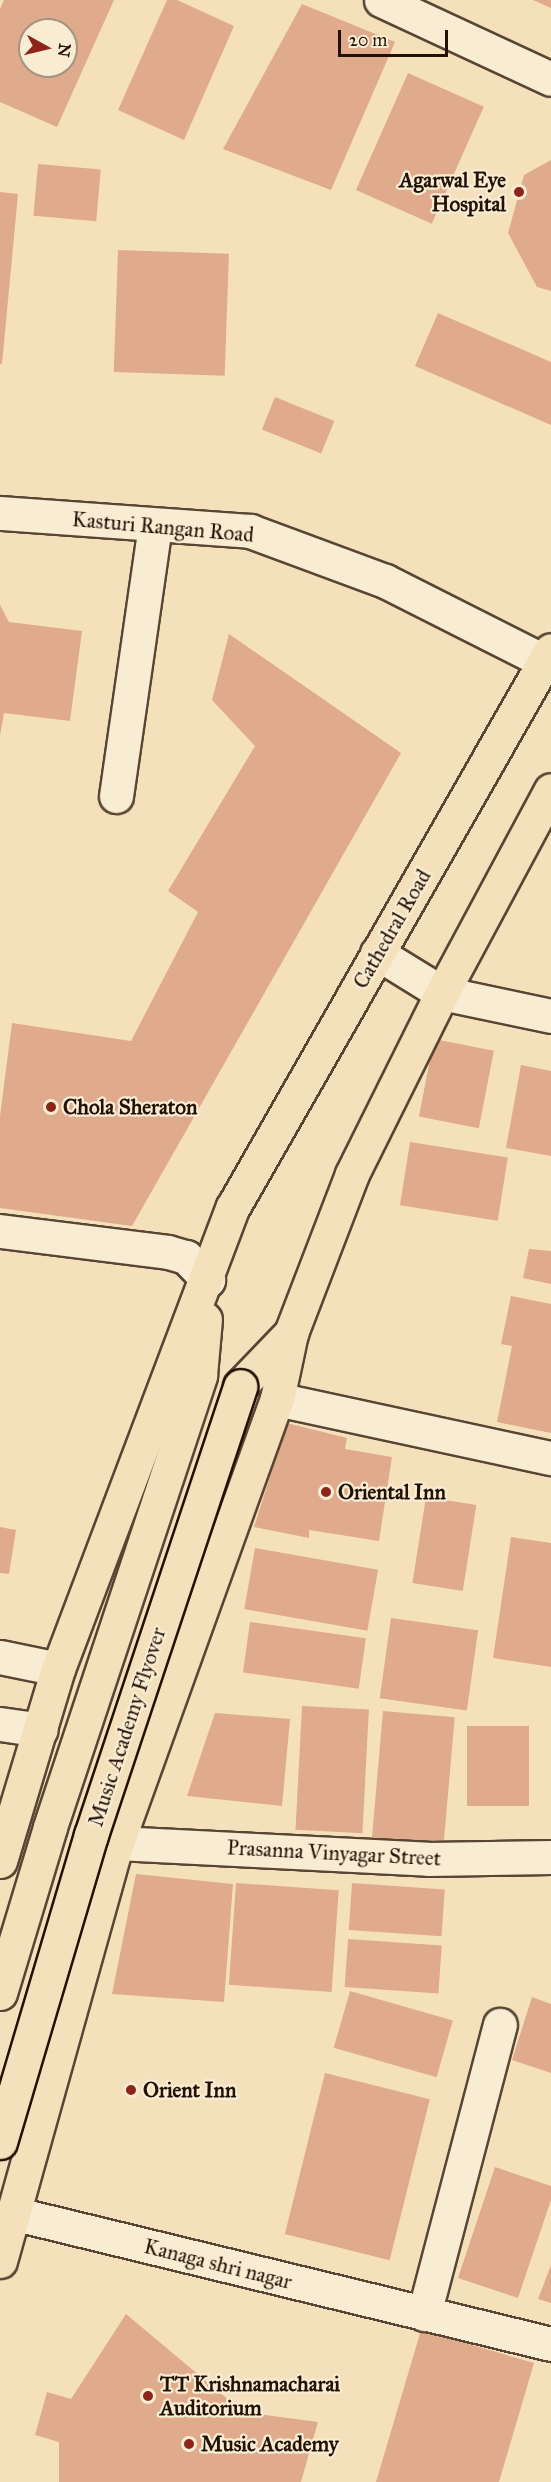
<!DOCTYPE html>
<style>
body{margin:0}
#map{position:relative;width:551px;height:2482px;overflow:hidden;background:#f4e1bc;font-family:"IM FELL Great Primer",serif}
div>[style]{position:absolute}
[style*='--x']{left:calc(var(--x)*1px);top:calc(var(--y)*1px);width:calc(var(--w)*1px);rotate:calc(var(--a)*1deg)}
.building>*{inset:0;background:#dfab8c;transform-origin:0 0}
.roads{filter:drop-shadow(2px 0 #584533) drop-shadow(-2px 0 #584533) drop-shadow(0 2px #584533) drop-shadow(0 -2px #584533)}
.minor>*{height:33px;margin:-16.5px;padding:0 16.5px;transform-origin:16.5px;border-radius:16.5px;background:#f8ecd3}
.major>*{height:33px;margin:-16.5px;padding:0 16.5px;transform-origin:16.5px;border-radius:16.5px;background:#f4e1bc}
.bridges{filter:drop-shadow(2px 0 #241105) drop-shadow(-2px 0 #241105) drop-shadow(0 2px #241105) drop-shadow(0 -2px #241105)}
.major-bridge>*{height:33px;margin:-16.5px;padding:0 16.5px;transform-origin:16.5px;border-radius:16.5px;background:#f4e1bc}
.dots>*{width:16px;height:16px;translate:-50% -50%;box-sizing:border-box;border:3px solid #f8ecd3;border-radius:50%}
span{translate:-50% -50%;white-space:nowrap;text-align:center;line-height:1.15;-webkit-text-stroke:4.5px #f8ecd3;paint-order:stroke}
.poi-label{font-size:21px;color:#241105;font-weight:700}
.right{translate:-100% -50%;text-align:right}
.left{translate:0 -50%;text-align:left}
.street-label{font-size:21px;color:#241105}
.north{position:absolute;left:18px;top:18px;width:60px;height:60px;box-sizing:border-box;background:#f8ecd3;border:2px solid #a39481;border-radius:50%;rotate:98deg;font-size:16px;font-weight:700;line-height:24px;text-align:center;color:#241105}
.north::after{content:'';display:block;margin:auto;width:21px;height:27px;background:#8f2418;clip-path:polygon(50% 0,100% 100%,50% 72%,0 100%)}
.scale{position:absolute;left:338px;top:30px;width:110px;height:27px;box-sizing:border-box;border:3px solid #241105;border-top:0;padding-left:8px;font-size:18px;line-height:21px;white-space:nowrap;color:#241105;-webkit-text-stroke:4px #f8ecd3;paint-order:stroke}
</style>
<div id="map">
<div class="building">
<div style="clip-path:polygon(evenodd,4px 0,114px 0,57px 127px,0 102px,0 9px,4px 0,30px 30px,66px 30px,66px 66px,30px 66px,30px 30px)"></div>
<div style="clip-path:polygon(167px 0,177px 0,234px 26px,184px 140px,118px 110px)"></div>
<div style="clip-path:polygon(533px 0,551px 0,551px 8px)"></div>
<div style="clip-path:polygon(302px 4px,395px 42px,331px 190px,223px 149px)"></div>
<div style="left:408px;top:73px;width:83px;height:128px;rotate:24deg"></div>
<div style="clip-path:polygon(551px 160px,551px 291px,537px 287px,508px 233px,524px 175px)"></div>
<div style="left:38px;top:164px;width:63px;height:52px;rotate:5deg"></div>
<div style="clip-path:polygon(0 192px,18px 194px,2px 364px,0 364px)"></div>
<div style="left:118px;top:250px;width:111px;height:122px;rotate:2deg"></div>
<div style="clip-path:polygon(438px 313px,551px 362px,551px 425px,415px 366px)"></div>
<div style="left:275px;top:397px;width:64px;height:35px;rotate:22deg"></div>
<div style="clip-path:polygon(0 605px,9px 622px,82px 631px,70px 721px,4px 713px,0 736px)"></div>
<div style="clip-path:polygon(229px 634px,401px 753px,132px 1226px,0 1208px,0 1116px,12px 1023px,131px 1041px,198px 912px,168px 891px,255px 746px,212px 700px)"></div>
<div style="left:434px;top:1039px;width:61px;height:79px;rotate:11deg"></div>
<div style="clip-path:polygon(521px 1065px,551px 1071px,551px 1156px,506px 1148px)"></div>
<div style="left:410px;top:1142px;width:99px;height:64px;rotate:9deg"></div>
<div style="clip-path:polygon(529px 1249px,551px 1251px,551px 1284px,523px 1278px)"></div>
<div style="clip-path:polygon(511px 1296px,551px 1304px,551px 1433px,497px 1422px,512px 1346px,501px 1344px)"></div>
<div style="clip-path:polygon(287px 1423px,347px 1438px,345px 1449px,392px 1457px,379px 1541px,309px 1530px,309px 1538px,254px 1527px)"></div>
<div style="left:426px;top:1497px;width:51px;height:87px;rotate:9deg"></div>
<div style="clip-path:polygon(0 1527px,16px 1530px,9px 1574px,0 1573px)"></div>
<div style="clip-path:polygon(511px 1537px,551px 1543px,551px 1667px,493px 1658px)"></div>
<div style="left:255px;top:1548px;width:125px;height:62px;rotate:10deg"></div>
<div style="left:391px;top:1618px;width:88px;height:81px;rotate:8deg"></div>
<div style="left:250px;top:1622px;width:117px;height:51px;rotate:8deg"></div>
<div style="left:302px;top:1706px;width:67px;height:124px;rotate:3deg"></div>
<div style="left:383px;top:1711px;width:72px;height:127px;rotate:5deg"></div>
<div style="clip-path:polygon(215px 1713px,290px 1719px,282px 1806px,187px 1796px)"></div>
<div style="left:467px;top:1726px;width:62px;height:80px"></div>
<div style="clip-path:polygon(136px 1874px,233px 1884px,224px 2002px,112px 1994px)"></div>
<div style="left:236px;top:1883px;width:103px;height:102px;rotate:4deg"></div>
<div style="left:352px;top:1883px;width:93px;height:47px;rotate:4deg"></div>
<div style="left:348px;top:1939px;width:94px;height:48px;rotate:4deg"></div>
<div style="left:350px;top:1991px;width:107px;height:59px;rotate:16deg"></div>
<div style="clip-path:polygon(532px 1997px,551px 2004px,551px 2073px,512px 2060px)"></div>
<div style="left:325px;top:2073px;width:108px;height:166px;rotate:14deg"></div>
<div style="clip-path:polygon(495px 2167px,551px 2186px,551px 2200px,518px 2298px,458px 2278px)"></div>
<div style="clip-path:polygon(551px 2265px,551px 2303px,538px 2299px)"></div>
<div style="clip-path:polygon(126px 2314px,243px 2412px,318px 2422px,301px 2482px,59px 2482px,59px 2442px,35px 2435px,47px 2392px,71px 2399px)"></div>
<div style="clip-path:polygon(421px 2330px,534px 2363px,499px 2482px,376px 2482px)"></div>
</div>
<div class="roads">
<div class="minor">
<div style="--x:381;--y:0;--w:187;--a:24.9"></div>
<div style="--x:0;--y:513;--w:251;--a:4.1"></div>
<div style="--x:250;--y:531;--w:144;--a:20.3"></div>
<div style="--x:385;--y:581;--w:186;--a:26.8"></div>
<div style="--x:116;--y:796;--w:273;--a:-81.8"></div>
<div style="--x:377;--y:953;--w:76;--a:31.6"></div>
<div style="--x:442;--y:993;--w:111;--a:11.9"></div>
<div style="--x:0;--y:1231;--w:169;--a:7.1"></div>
<div style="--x:168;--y:1252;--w:19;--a:16"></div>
<div style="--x:186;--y:1257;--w:32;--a:46"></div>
<div style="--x:277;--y:1399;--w:280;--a:12.2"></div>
<div style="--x:0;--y:1657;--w:59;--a:11.7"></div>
<div style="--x:0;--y:1724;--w:41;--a:8.3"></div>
<div style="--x:117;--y:1843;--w:311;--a:2.9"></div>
<div style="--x:428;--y:1859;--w:123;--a:-0.9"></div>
<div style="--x:12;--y:2213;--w:555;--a:13.66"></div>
<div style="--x:424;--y:2314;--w:299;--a:-75.3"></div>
</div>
<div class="major">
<div style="--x:240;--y:1386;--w:74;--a:-46.1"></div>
<div style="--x:0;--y:1861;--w:201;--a:-73.2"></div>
<div style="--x:58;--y:1669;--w:494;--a:-69.3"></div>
<div style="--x:233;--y:1207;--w:641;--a:-60.28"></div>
<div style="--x:0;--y:1993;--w:173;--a:-73.2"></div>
<div style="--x:50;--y:1827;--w:476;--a:-71.6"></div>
<div style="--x:200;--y:1375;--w:56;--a:-84.9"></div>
<div style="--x:0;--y:2261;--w:434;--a:-74.4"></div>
<div style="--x:117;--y:1843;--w:472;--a:-70.2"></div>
<div style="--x:277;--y:1399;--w:67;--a:-78"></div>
<div style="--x:291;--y:1333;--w:170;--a:-69"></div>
<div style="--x:352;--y:1174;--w:202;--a:-63.6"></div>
<div style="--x:442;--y:993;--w:230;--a:-61.8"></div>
</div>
</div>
<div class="bridges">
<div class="major-bridge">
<div style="--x:0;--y:2142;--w:320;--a:-73.5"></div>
<div style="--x:91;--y:1835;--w:473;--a:-71.6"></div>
</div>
</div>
<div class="dots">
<div style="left:519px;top:192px;background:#8f2418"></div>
<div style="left:51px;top:1107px;background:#8f2418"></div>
<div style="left:326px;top:1492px;background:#8f2418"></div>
<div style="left:131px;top:2090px;background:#8f2418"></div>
<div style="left:148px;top:2396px;background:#8f2418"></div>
<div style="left:189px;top:2444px;background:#8f2418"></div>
</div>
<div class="poi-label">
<span class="right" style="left:506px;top:192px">Agarwal Eye<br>Hospital</span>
<span class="left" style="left:63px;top:1107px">Chola Sheraton</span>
<span class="left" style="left:338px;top:1492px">Oriental Inn</span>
<span class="left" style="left:143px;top:2090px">Orient Inn</span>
<span class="left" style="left:160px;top:2396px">TT Krishnamacharai<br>Auditorium</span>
<span class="left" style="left:201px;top:2444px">Music Academy</span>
</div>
<div class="street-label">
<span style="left:163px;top:527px;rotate:5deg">Kasturi Rangan Road</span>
<span style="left:392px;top:929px;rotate:-60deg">Cathedral Road</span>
<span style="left:127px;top:1727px;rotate:-72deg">Music Academy Flyover</span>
<span style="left:334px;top:1853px;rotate:3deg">Prasanna Vinyagar Street</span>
<span style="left:218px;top:2264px;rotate:14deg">Kanaga shri nagar</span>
</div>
<div class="north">N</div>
<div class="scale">20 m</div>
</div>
